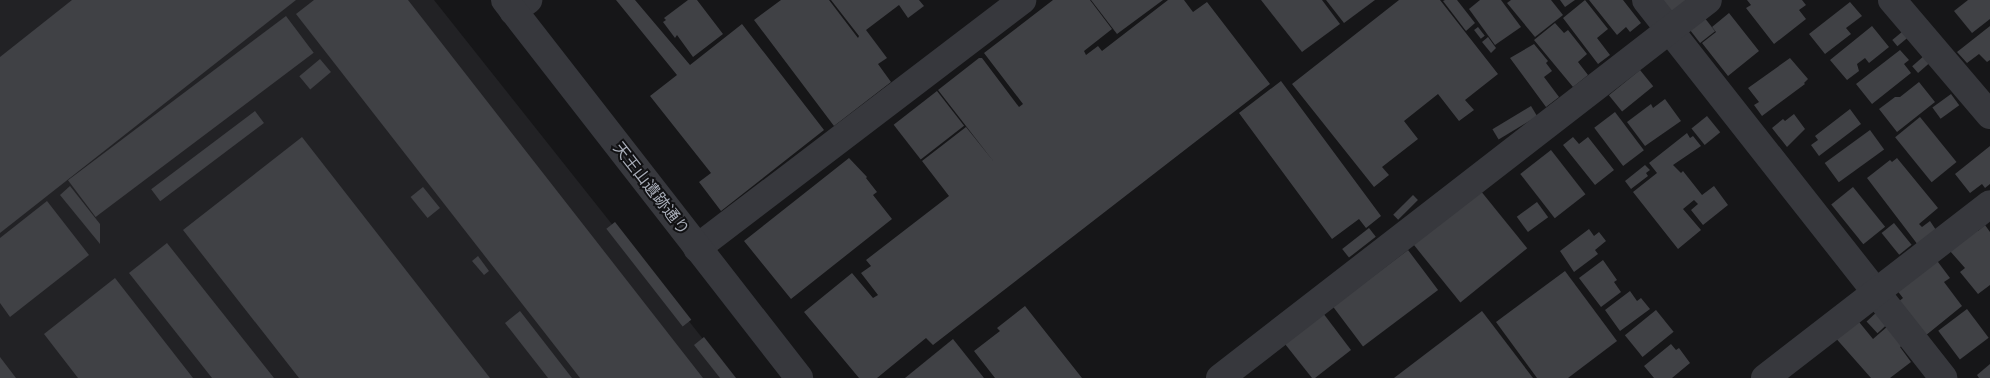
<!DOCTYPE html>
<meta charset="utf-8">
<style>
body{margin:0}
#map{position:relative;width:1990px;height:378px;overflow:hidden;background:#161618;font-family:"Nunito Sans","Noto Sans JP",sans-serif}
div>[style]{position:absolute}
[style*='--x']{left:calc(var(--x)*1px);top:calc(var(--y)*1px);width:calc(var(--w)*1px);rotate:calc(var(--a)*1deg)}
.built>*{inset:0;background:#222225}
.building>*{inset:0;background:#404145;transform-origin:0 0}
.minor>*{height:28px;margin:-14px;padding:0 14px;transform-origin:14px;border-radius:14px;background:#37383d}
.tertiary>*{height:28px;margin:-14px;padding:0 14px;transform-origin:14px;border-radius:14px;background:#37383d}
span{translate:-50% -50%;white-space:nowrap;text-align:center;line-height:1.15;-webkit-text-stroke:4px #111113;paint-order:stroke}
.street-label{font-size:16px;color:#a8adb8}
</style>
<div id="map">
<div class="built">
<div style="clip-path:polygon(0 0,434px 0,734px 378px,0 378px)"></div>
</div>
<div class="building">
<div style="clip-path:polygon(72px 0,296px 0,0 233px,0 57px)"></div>
<div style="clip-path:polygon(314px 0,408px 0,703px 378px,580px 378px,296px 14px)"></div>
<div style="clip-path:polygon(616px 0,635px 0,690px 65px,742px 24px,824px 130px,721px 211px,699px 182px,711px 173px,650px 96px,677px 75px)"></div>
<div style="clip-path:polygon(688px 0,697px 0,723px 34px,693px 57px,677px 35px,675px 38px,663px 22px,666px 20px,664px 18px)"></div>
<div style="clip-path:polygon(781px 0,829px 0,858px 38px,859px 36px,831px 0,919px 0,924px 6px,908px 18px,899px 5px,866px 30px,887px 58px,878px 64px,891px 82px,834px 126px,754px 20px)"></div>
<div style="clip-path:polygon(1053px 0,1090px 0,1112px 29px,1084px 51px,1086px 55px,1098px 46px,1102px 51px,1168px 0,1184px 0,1193px 12px,1207px 2px,1270px 84px,933px 345px,926px 338px,877px 378px,859px 378px,804px 312px,852px 273px,873px 298px,878px 295px,861px 273px,871px 266px,866px 260px,949px 196px,922px 161px,966px 127px,994px 162px,938px 90px,979px 58px,982px 58px,1019px 107px,1023px 104px,984px 53px)"></div>
<div style="clip-path:polygon(1091px 0,1163px 0,1117px 34px)"></div>
<div style="clip-path:polygon(1261px 0,1322px 0,1340px 24px,1302px 52px)"></div>
<div style="clip-path:polygon(1326px 0,1375px 0,1344px 23px)"></div>
<div style="clip-path:polygon(1399px 0,1440px 0,1498px 74px,1465px 100px,1474px 110px,1459px 121px,1438px 94px,1404px 121px,1418px 139px,1382px 167px,1389px 175px,1374px 187px,1292px 84px)"></div>
<div style="clip-path:polygon(1445px 0,1457px 0,1475px 23px,1466px 31px,1443px 1px)"></div>
<div style="clip-path:polygon(1480px 0,1501px 0,1521px 27px,1495px 45px,1469px 9px)"></div>
<div style="clip-path:polygon(1511px 0,1551px 0,1563px 15px,1535px 37px,1507px 3px)"></div>
<div style="clip-path:polygon(1560px 0,1575px 0,1565px 7px)"></div>
<div style="clip-path:polygon(1585px 0,1608px 29px,1597px 38px,1610px 55px,1598px 64px,1563px 18px)"></div>
<div style="clip-path:polygon(1589px 0,1623px 0,1641px 23px,1630px 32px,1626px 27px,1617px 35px)"></div>
<div style="clip-path:polygon(1657px 0,1691px 0,1671px 15px)"></div>
<div style="clip-path:polygon(1747px 0,1802px 0,1806px 5px,1799px 10px,1806px 19px,1774px 44px,1746px 8px,1751px 5px)"></div>
<div style="clip-path:polygon(1968px 0,1990px 0,1990px 19px,1972px 33px,1954px 11px)"></div>
<div style="clip-path:polygon(1850px 2px,1862px 16px,1846px 28px,1851px 34px,1825px 54px,1809px 34px)"></div>
<div style="clip-path:polygon(1729px 13px,1759px 51px,1728px 76px,1702px 43px,1716px 32px,1712px 27px)"></div>
<div style="left:286px;top:16px;width:46px;height:273px;rotate:53deg"></div>
<div style="left:1704px;top:17px;width:18px;height:19px;rotate:52deg"></div>
<div style="clip-path:polygon(1555px 23px,1564px 33px,1568px 30px,1587px 54px,1578px 62px,1588px 75px,1573px 87px,1534px 40px)"></div>
<div style="clip-path:polygon(1872px 26px,1889px 47px,1869px 63px,1865px 58px,1857px 64px,1859px 71px,1847px 80px,1830px 60px)"></div>
<div style="clip-path:polygon(1990px 26px,1990px 60px,1987px 62px,1979px 54px,1967px 63px,1957px 52px)"></div>
<div style="left:1478px;top:27px;width:11px;height:5px;rotate:52deg"></div>
<div style="left:1903px;top:31px;width:8px;height:14px;rotate:50deg"></div>
<div style="clip-path:polygon(1488px 37px,1496px 48px,1491px 53px,1482px 42px)"></div>
<div style="clip-path:polygon(1534px 44px,1548px 61px,1546px 63px,1552px 71px,1544px 77px,1559px 97px,1546px 107px,1510px 58px)"></div>
<div style="clip-path:polygon(1900px 50px,1909px 60px,1904px 64px,1911px 73px,1872px 104px,1856px 84px)"></div>
<div style="left:1925px;top:55px;width:9px;height:17px;rotate:49deg"></div>
<div style="clip-path:polygon(1790px 58px,1808px 79px,1804px 83px,1805px 84px,1762px 116px,1754px 105px,1759px 102px,1748px 88px)"></div>
<div style="left:320px;top:59px;width:17px;height:27px;rotate:50deg"></div>
<div style="left:1640px;top:70px;width:21px;height:40px;rotate:51deg"></div>
<div style="clip-path:polygon(1281px 81px,1381px 216px,1366px 228px,1359px 219px,1332px 239px,1239px 113px)"></div>
<div style="clip-path:polygon(1919px 82px,1935px 102px,1897px 132px,1879px 109px,1895px 97px,1900px 97px)"></div>
<div style="left:937px;top:91px;width:44px;height:55px;rotate:52deg"></div>
<div style="left:1951px;top:94px;width:14px;height:23px;rotate:54deg"></div>
<div style="clip-path:polygon(1665px 99px,1681px 121px,1645px 146px,1627px 122px,1651px 104px,1653px 108px)"></div>
<div style="left:1531px;top:106px;width:12px;height:45px;rotate:59deg"></div>
<div style="clip-path:polygon(1850px 109px,1861px 124px,1819px 156px,1811px 145px,1818px 140px,1815px 136px)"></div>
<div style="left:255px;top:111px;width:15px;height:130px;rotate:53deg"></div>
<div style="left:1615px;top:112px;width:48px;height:26px;rotate:53deg"></div>
<div style="clip-path:polygon(1794px 114px,1805px 129px,1787px 147px,1772px 128px,1783px 119px,1785px 121px)"></div>
<div style="left:1707px;top:116px;width:21px;height:20px;rotate:51deg"></div>
<div style="left:1920px;top:117px;width:58px;height:32px;rotate:51deg"></div>
<div style="left:1870px;top:130px;width:24px;height:56px;rotate:54deg"></div>
<div style="clip-path:polygon(1687px 133px,1690px 138px,1693px 136px,1701px 146px,1673px 165px,1681px 173px,1683px 171px,1702px 195px,1714px 186px,1728px 205px,1703px 225px,1691px 210px,1698px 204px,1694px 200px,1683px 209px,1701px 230px,1678px 249px,1633px 192px,1657px 173px,1649px 163px)"></div>
<div style="clip-path:polygon(302px 137px,490px 378px,299px 378px,183px 230px)"></div>
<div style="clip-path:polygon(1573px 137px,1579px 144px,1588px 137px,1614px 170px,1595px 185px,1563px 145px)"></div>
<div style="clip-path:polygon(1990px 146px,1990px 184px,1985px 188px,1982px 184px,1970px 193px,1955px 174px)"></div>
<div style="left:1551px;top:150px;width:56px;height:39px;rotate:52deg"></div>
<div style="clip-path:polygon(849px 158px,867px 177px,866px 178px,877px 192px,873px 195px,892px 219px,791px 299px,744px 241px)"></div>
<div style="clip-path:polygon(1897px 158px,1938px 208px,1919px 224px,1922px 227px,1930px 221px,1936px 230px,1918px 245px,1867px 178px,1890px 160px,1892px 162px)"></div>
<div style="clip-path:polygon(1645px 165px,1650px 170px,1646px 173px,1648px 176px,1631px 189px,1625px 181px)"></div>
<div style="clip-path:polygon(70px 186px,100px 224px,100px 244px,60px 195px)"></div>
<div style="left:423px;top:187px;width:27px;height:16px;rotate:51deg"></div>
<div style="left:1853px;top:187px;width:51px;height:28px;rotate:51deg"></div>
<div style="left:1480px;top:190px;width:75px;height:86px;rotate:51deg"></div>
<div style="left:1413px;top:195px;width:7px;height:28px;rotate:45deg"></div>
<div style="clip-path:polygon(47px 201px,89px 255px,10px 317px,0 303px,0 238px)"></div>
<div style="left:1537px;top:202px;width:19px;height:25px;rotate:54deg"></div>
<div style="left:615px;top:222px;width:124px;height:11px;rotate:52deg"></div>
<div style="left:1894px;top:223px;width:28px;height:16px;rotate:51deg"></div>
<div style="clip-path:polygon(1985px 225px,1990px 232px,1990px 285px,1978px 294px,1960px 272px,1965px 268px,1950px 251px,1976px 229px,1978px 231px)"></div>
<div style="left:1369px;top:228px;width:11px;height:34px;rotate:52deg"></div>
<div style="clip-path:polygon(1589px 229px,1594px 236px,1599px 232px,1606px 241px,1595px 250px,1598px 254px,1574px 272px,1560px 251px)"></div>
<div style="clip-path:polygon(167px 243px,274px 378px,212px 378px,129px 273px)"></div>
<div style="left:1408px;top:250px;width:50px;height:94px;rotate:53deg"></div>
<div style="clip-path:polygon(478px 256px,489px 271px,484px 275px,472px 261px)"></div>
<div style="clip-path:polygon(1935px 258px,1950px 278px,1944px 282px,1962px 306px,1925px 336px,1898px 302px,1903px 298px,1896px 289px)"></div>
<div style="clip-path:polygon(1603px 260px,1617px 280px,1614px 282px,1621px 292px,1601px 307px,1579px 278px)"></div>
<div style="clip-path:polygon(1565px 271px,1617px 341px,1568px 378px,1537px 378px,1496px 322px)"></div>
<div style="clip-path:polygon(115px 278px,193px 378px,78px 378px,44px 334px)"></div>
<div style="clip-path:polygon(1630px 291px,1637px 301px,1641px 298px,1650px 309px,1620px 331px,1605px 310px)"></div>
<div style="clip-path:polygon(1025px 306px,1082px 378px,995px 378px,974px 351px,1000px 331px,997px 328px)"></div>
<div style="left:1967px;top:309px;width:36px;height:36px;rotate:53deg"></div>
<div style="left:1656px;top:310px;width:28px;height:40px;rotate:51deg"></div>
<div style="left:1879px;top:310px;width:16px;height:17px;rotate:47deg"></div>
<div style="clip-path:polygon(520px 311px,572px 378px,548px 378px,505px 323px)"></div>
<div style="clip-path:polygon(1482px 311px,1533px 378px,1394px 378px)"></div>
<div style="clip-path:polygon(1323px 313px,1351px 350px,1315px 378px,1312px 378px,1285px 344px)"></div>
<div style="clip-path:polygon(1855px 317px,1873px 339px,1888px 326px,1903px 345px,1900px 347px,1911px 362px,1890px 378px,1871px 378px,1833px 335px)"></div>
<div style="clip-path:polygon(704px 337px,736px 378px,720px 378px,694px 345px)"></div>
<div style="clip-path:polygon(953px 339px,984px 378px,905px 378px)"></div>
<div style="clip-path:polygon(1671px 344px,1676px 350px,1679px 348px,1690px 363px,1672px 378px,1654px 378px,1644px 366px)"></div>
<div style="clip-path:polygon(0 357px,16px 378px,0 378px)"></div>
<div style="clip-path:polygon(1990px 364px,1990px 378px,1979px 378px,1977px 375px)"></div>
</div>
<div class="minor">
<div style="--x:1646;--y:0;--w:481;--a:51.8"></div>
<div style="--x:1892;--y:0;--w:151;--a:49.6"></div>
<div style="--x:513;--y:11;--w:19;--a:-36"></div>
<div style="--x:697;--y:248;--w:409;--a:-37.3"></div>
<div style="--x:1220;--y:378;--w:617;--a:-37.76"></div>
<div style="--x:1765;--y:378;--w:284;--a:-37.7"></div>
</div>
<div class="tertiary">
<div style="--x:505;--y:0;--w:479;--a:52.1"></div>
</div>
<div class="street-label">
<span style="left:651px;top:189px;rotate:52deg">天王山遺跡通り</span>
</div>
</div>
